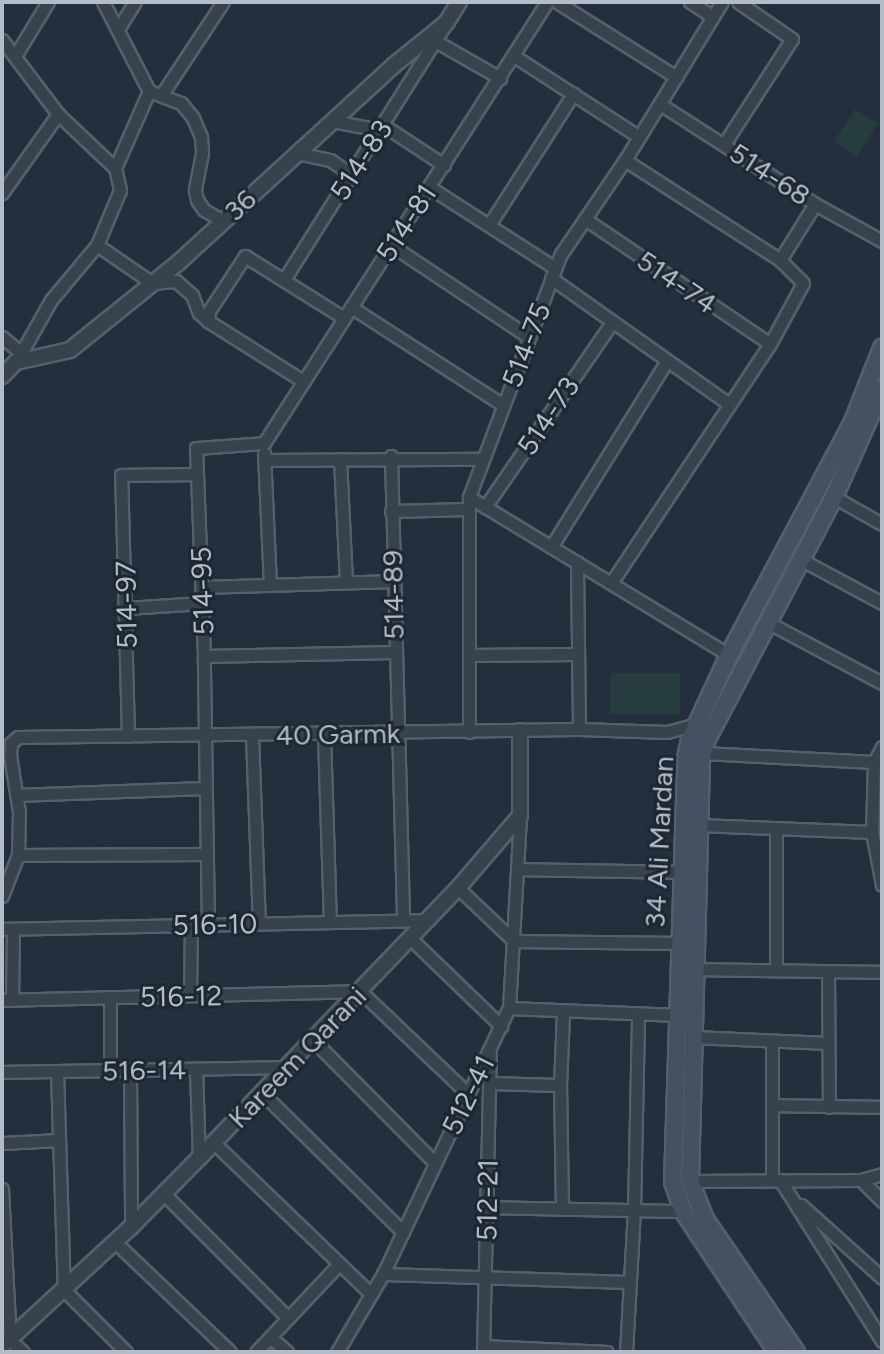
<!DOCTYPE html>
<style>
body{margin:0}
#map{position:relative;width:884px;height:1354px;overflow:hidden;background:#242f3e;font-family:Figtree,sans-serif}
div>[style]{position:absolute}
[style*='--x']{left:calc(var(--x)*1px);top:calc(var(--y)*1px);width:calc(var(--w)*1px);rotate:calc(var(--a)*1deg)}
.green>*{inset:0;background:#263c3f;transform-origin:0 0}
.roads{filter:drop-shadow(2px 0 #565f6c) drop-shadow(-2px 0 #565f6c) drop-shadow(0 2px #565f6c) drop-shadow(0 -2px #565f6c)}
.minor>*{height:11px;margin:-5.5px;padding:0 5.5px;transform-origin:5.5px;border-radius:5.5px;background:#38414e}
.tertiary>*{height:14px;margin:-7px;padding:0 7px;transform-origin:7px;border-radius:7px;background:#38414e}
.secondary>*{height:16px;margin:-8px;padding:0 8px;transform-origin:8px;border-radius:8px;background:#465061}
span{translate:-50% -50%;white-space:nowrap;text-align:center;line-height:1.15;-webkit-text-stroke:6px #1d2633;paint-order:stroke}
.street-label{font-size:28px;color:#b4bcc9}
.frame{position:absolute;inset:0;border:4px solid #b4bcc9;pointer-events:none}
</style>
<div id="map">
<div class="green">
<div style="left:855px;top:109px;width:27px;height:39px;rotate:33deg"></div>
<div style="left:680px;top:673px;width:41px;height:70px;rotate:90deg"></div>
</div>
<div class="roads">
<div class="minor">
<div style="--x:103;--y:2;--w:100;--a:62.7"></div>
<div style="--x:149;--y:91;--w:84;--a:113.8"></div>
<div style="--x:557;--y:2;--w:141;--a:32.2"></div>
<div style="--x:690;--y:2;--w:27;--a:33"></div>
<div style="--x:118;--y:29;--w:32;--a:-58"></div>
<div style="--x:2;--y:40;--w:93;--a:52.9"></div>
<div style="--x:58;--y:114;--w:79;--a:43.5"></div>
<div style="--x:115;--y:168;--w:23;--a:77"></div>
<div style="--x:120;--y:190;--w:60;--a:112.7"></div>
<div style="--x:97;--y:245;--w:72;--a:129.9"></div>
<div style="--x:51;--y:300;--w:71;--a:119.4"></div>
<div style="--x:437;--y:42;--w:73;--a:29.7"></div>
<div style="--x:15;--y:56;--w:63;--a:-58.6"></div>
<div style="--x:514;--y:56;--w:149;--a:32.9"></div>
<div style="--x:149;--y:91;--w:34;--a:21"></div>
<div style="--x:181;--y:103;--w:19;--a:51"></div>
<div style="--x:193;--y:118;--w:21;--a:67"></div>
<div style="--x:201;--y:137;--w:16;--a:86"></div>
<div style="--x:202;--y:153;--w:38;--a:101"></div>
<div style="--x:195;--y:190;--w:10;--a:79"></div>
<div style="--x:197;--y:200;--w:12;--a:55"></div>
<div style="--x:204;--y:210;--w:22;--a:30"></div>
<div style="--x:162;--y:94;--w:110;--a:-56.5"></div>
<div style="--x:660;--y:104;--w:184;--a:32.8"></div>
<div style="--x:815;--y:204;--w:77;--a:28.9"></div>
<div style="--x:332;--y:121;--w:49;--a:10.6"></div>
<div style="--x:383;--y:125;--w:73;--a:33.3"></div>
<div style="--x:724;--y:144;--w:125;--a:-57.1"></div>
<div style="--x:792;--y:39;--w:65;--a:-145.6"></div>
<div style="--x:297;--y:153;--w:34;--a:12"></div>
<div style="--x:330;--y:160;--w:25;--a:34"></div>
<div style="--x:429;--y:187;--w:150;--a:32.7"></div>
<div style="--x:2;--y:193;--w:97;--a:-54.7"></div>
<div style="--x:585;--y:219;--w:223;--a:34"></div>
<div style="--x:489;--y:225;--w:156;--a:-57.3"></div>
<div style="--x:97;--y:245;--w:67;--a:34.6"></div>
<div style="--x:152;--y:283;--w:24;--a:-5"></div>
<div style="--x:176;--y:281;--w:21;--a:41"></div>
<div style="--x:192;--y:295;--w:19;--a:69"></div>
<div style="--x:199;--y:313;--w:12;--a:42"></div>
<div style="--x:208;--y:321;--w:112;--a:32.3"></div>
<div style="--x:391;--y:245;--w:166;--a:33.7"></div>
<div style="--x:780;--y:260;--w:66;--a:-58"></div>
<div style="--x:285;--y:278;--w:299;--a:-57.7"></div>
<div style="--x:551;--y:278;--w:218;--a:35.3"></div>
<div style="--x:351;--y:307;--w:181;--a:32.8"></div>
<div style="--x:208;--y:321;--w:10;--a:-84"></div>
<div style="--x:209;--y:311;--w:66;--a:-56.8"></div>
<div style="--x:245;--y:256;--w:117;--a:32.1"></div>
<div style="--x:2;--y:337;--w:25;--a:40"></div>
<div style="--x:264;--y:443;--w:524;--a:-57.31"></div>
<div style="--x:264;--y:453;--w:131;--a:87.4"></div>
<div style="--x:391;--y:456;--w:464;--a:88.5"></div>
<div style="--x:340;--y:459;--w:122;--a:87.2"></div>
<div style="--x:265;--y:460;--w:218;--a:-0.3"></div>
<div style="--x:469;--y:497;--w:304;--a:31.3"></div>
<div style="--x:834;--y:497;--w:55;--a:29.4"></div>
<div style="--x:485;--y:507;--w:222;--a:-55.5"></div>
<div style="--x:391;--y:511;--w:77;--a:-1.5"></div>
<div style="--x:551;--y:547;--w:219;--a:-58.1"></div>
<div style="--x:802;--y:560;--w:91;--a:28.3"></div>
<div style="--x:577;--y:562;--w:167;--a:89.3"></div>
<div style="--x:611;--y:583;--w:287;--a:-56.4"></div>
<div style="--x:770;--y:344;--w:69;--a:-61.6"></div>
<div style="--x:803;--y:283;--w:33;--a:-135"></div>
<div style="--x:780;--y:260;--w:184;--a:-147.2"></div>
<div style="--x:202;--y:587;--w:192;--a:-1.8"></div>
<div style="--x:126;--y:608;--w:76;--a:-3.8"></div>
<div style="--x:769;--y:623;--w:128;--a:28"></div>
<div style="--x:469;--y:655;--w:109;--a:-0.5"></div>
<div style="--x:204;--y:656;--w:190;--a:-1.2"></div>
<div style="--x:469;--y:732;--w:235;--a:-90"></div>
<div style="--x:469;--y:497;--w:260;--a:-69.3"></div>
<div style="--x:561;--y:254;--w:114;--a:-55.8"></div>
<div style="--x:625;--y:160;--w:185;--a:-58.5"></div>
<div style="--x:324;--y:734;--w:188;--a:88.2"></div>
<div style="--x:252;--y:735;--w:188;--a:87.9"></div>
<div style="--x:128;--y:736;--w:261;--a:-91.5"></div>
<div style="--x:121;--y:475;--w:75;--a:-0.8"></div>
<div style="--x:882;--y:747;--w:17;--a:118"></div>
<div style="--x:874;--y:762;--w:70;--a:91.6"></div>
<div style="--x:872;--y:832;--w:54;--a:79.3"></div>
<div style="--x:703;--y:753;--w:171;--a:3"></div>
<div style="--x:16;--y:795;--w:188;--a:-2.1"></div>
<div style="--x:699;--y:825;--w:173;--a:2.3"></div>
<div style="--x:776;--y:829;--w:141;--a:90"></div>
<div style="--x:18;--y:855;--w:189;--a:-0.3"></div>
<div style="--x:517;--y:869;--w:165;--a:1"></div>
<div style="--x:458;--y:888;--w:77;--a:43.4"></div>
<div style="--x:514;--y:941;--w:166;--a:0.7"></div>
<div style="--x:2;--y:896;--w:44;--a:-68.7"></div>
<div style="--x:18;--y:855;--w:43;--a:-88.7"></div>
<div style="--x:19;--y:812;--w:58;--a:-99"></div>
<div style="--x:10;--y:755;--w:12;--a:-85"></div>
<div style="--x:11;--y:743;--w:9;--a:-41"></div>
<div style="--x:18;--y:737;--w:561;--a:-0.82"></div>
<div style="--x:579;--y:729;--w:88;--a:2"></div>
<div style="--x:667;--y:732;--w:31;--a:-15"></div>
<div style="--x:208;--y:925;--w:269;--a:-90.9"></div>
<div style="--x:204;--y:656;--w:208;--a:-92.2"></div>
<div style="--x:196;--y:448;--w:68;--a:-4.2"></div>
<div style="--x:2;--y:929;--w:426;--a:-1.2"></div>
<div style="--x:410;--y:938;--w:127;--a:44"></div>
<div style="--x:695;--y:969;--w:187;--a:0.9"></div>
<div style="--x:828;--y:971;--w:136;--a:89.6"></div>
<div style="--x:190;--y:995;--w:70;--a:-89.2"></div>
<div style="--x:2;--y:1000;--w:358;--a:-1.4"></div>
<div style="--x:360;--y:991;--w:149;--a:43.6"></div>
<div style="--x:12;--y:1000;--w:71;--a:-89.2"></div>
<div style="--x:509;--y:1008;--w:169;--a:2.4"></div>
<div style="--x:693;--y:1037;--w:135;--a:2.5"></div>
<div style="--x:313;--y:1040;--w:173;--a:45.2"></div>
<div style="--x:196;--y:1069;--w:89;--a:88.1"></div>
<div style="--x:130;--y:1070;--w:157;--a:89.6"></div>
<div style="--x:110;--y:1071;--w:74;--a:-90"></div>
<div style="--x:2;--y:1072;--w:285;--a:-1"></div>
<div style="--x:57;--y:1072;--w:218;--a:88.2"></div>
<div style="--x:64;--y:1290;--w:88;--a:45"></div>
<div style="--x:489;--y:1083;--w:71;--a:1.6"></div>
<div style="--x:262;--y:1093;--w:198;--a:44.6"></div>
<div style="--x:772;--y:1105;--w:110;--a:1"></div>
<div style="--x:2;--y:1143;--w:57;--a:-3"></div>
<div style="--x:214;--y:1143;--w:218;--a:43.9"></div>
<div style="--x:772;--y:1180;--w:139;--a:-90"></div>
<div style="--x:780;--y:1180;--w:191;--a:57.6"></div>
<div style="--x:861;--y:1180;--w:30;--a:45"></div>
<div style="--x:690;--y:1181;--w:171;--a:-0.3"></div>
<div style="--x:861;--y:1180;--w:22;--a:-16"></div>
<div style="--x:2;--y:1189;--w:151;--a:87"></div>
<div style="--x:10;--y:1340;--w:18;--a:43"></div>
<div style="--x:164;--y:1194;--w:175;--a:45"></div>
<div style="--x:801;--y:1205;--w:109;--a:42"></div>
<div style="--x:487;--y:1207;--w:196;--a:1.2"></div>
<div style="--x:562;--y:1209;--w:124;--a:-90.9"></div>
<div style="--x:560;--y:1085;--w:73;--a:-87.6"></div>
<div style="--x:115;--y:1242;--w:159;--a:43.7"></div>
<div style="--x:383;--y:1274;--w:247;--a:1.9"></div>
<div style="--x:270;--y:1337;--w:23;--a:41"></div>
<div style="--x:483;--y:1346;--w:124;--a:2.8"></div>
<div style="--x:256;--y:1352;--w:120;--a:-46.7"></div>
<div style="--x:337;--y:1352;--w:91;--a:-59.5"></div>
<div style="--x:383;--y:1274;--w:294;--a:-64.7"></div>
<div style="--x:509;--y:1008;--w:192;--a:-86.7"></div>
<div style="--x:483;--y:1352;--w:300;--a:-88.7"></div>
<div style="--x:626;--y:1352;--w:141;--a:-86.8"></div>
<div style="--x:634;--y:1211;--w:197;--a:-88.8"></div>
</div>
<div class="tertiary">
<div style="--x:2;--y:376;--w:20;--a:-45"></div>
<div style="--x:16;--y:362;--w:55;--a:-12.5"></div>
<div style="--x:70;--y:350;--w:139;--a:-38.9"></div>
<div style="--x:178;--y:263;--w:293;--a:-42.5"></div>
<div style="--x:394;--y:65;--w:67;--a:-38.9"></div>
<div style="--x:446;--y:23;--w:25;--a:-58"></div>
<div style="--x:2;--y:1346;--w:176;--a:-42.7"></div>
<div style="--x:131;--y:1227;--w:97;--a:-45.4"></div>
<div style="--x:199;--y:1158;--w:374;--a:-46.2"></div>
<div style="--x:458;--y:888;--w:95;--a:-49.3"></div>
<div style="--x:520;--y:816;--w:85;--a:-90"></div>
</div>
<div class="secondary">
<div style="--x:777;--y:1352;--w:169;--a:-123.7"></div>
<div style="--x:683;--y:1211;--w:31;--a:-109"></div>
<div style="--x:673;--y:1182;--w:424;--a:-88.2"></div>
<div style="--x:686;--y:758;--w:19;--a:-78"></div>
<div style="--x:690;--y:739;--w:93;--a:-65.1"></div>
<div style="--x:729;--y:655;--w:262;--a:-62"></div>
<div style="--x:852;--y:424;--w:82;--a:-68.5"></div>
<div style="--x:796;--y:1352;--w:161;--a:-124.4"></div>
<div style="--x:705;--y:1219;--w:41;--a:-111.5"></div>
<div style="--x:690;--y:1181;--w:422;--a:-88.5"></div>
<div style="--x:701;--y:759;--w:19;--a:-74"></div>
<div style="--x:706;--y:741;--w:276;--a:-62.3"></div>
<div style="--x:834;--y:497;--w:118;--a:-66"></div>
</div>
</div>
<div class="street-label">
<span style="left:361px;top:160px;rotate:-57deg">514-83</span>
<span style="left:770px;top:174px;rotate:33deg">514-68</span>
<span style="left:240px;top:205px;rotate:-43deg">36</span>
<span style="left:406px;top:223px;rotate:-57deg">514-81</span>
<span style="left:677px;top:282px;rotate:34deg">514-74</span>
<span style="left:526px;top:345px;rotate:-69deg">514-75</span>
<span style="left:548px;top:416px;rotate:-56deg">514-73</span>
<span style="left:202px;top:591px;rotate:-92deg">514-95</span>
<span style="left:393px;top:595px;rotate:-91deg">514-89</span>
<span style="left:126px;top:605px;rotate:-91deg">514-97</span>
<span style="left:338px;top:734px;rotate:-1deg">40 Garmk</span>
<span style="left:659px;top:842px;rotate:-87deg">34 Ali Mardan</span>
<span style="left:215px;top:924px;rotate:-1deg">516-10</span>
<span style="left:181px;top:996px;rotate:-1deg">516-12</span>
<span style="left:297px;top:1057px;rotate:-46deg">Kareem Qarani</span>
<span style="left:144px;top:1070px;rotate:-1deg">516-14</span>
<span style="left:468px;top:1095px;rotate:-64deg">512-41</span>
<span style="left:487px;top:1200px;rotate:-89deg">512-21</span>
</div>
<div class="frame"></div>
</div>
